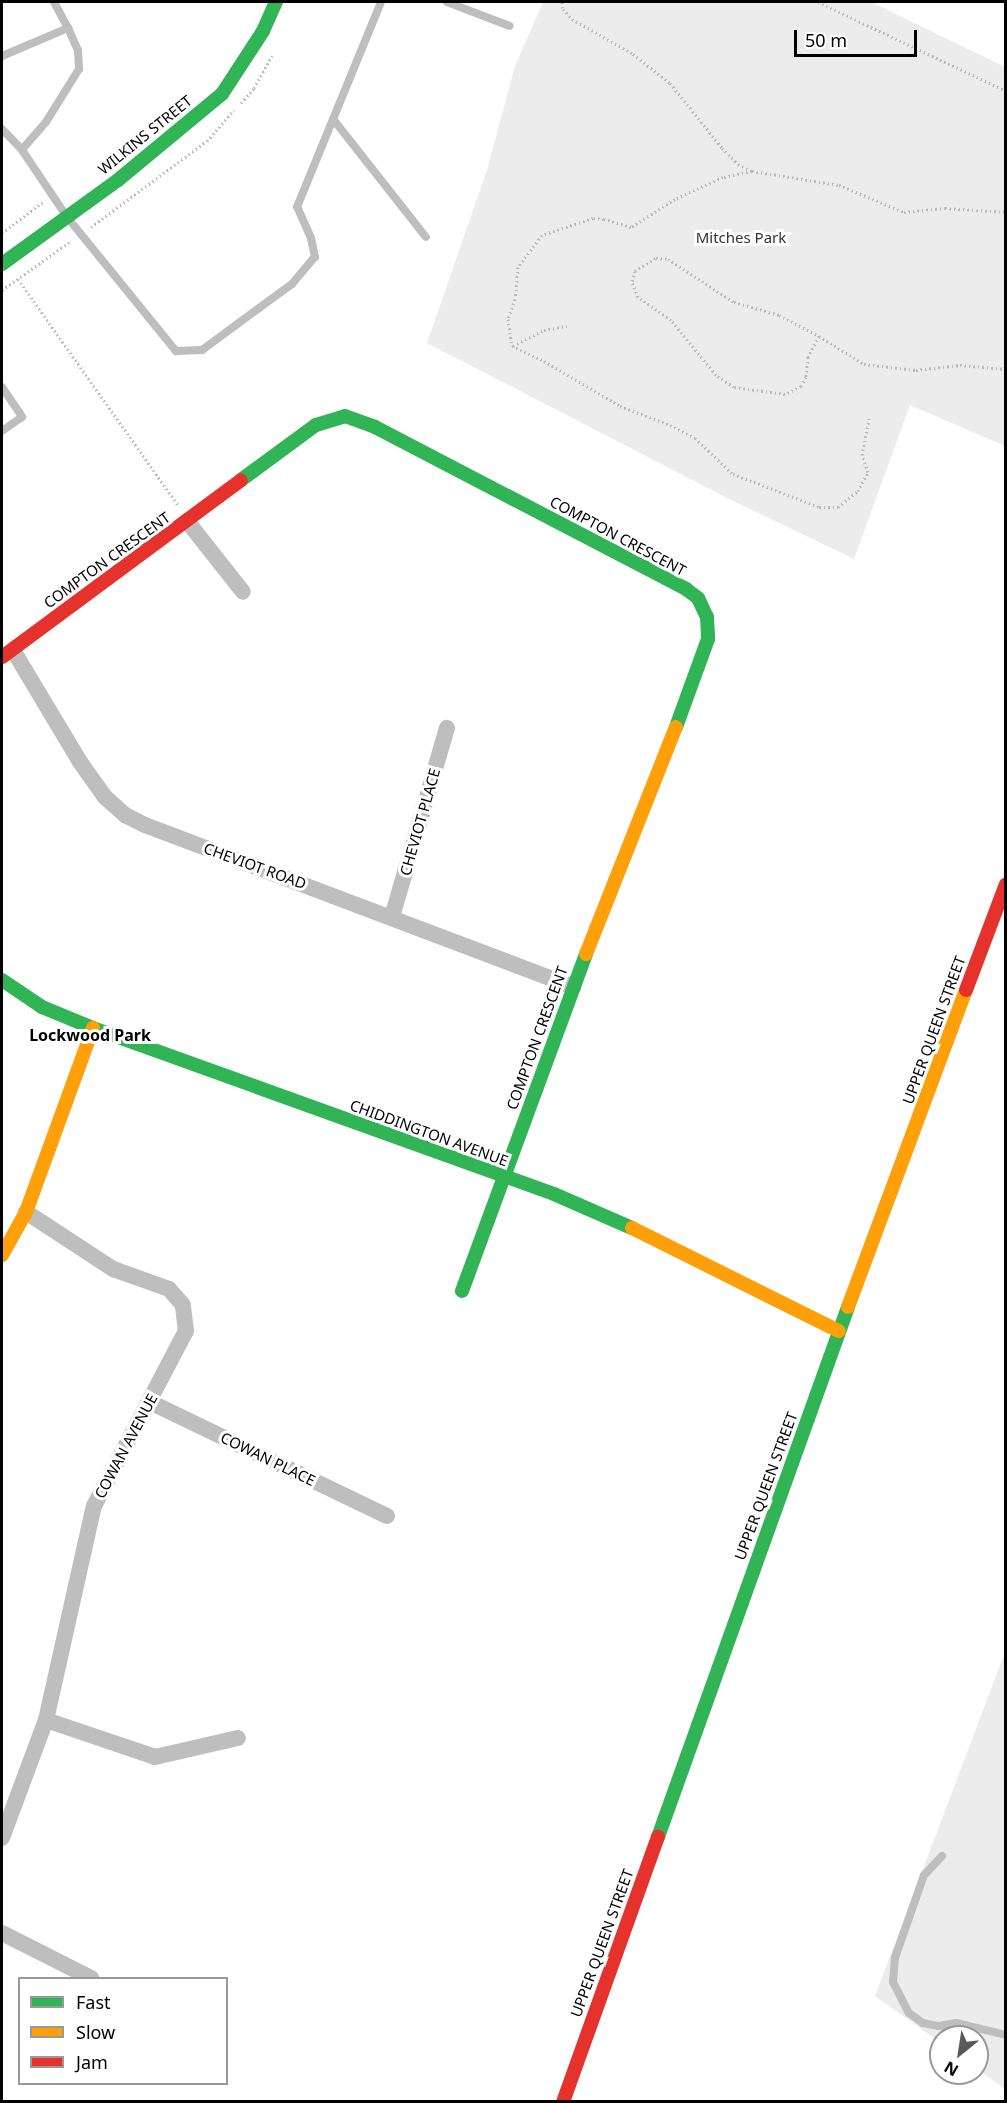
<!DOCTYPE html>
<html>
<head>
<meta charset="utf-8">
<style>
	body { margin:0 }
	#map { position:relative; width:1007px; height:2103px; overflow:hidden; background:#fff; font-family:"Noto Sans",sans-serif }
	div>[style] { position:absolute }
	.green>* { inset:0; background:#ececec }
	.path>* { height:3px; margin-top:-1.5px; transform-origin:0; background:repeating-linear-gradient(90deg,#b9b9b9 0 1.5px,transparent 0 4.5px) }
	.lane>* { height:8px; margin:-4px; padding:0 4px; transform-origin:4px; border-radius:4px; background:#bebebe }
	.street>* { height:16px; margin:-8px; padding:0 8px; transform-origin:8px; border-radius:8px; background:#bebebe }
	.fast>* { height:14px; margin:-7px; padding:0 7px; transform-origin:7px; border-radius:7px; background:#30b455 }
	.slow>* { height:14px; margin:-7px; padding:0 7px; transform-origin:7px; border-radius:7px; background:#ff9f0a }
	.jam>* { height:14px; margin:-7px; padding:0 7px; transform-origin:7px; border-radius:7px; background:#e5322d }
	span { translate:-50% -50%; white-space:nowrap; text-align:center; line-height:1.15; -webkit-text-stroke:6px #fff; paint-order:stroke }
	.street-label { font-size:15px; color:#000 }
	.park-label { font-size:15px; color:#333 }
	.neighbourhood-label { font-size:16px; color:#000; font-weight:700 }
	.frame { position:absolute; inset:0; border:3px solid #000; pointer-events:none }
	.legend { position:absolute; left:18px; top:1977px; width:210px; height:108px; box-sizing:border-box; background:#fff; border:2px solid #999; margin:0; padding:8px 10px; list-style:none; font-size:18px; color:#000 }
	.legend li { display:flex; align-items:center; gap:12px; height:30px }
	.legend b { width:30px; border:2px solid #999 }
	.north { position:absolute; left:929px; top:2025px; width:60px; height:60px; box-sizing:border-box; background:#fff; border:2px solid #999; border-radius:50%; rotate:210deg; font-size:16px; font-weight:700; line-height:24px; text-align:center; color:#000 }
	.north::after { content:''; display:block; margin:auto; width:21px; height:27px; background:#595959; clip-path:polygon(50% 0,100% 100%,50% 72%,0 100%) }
	.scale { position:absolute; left:794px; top:30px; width:123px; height:27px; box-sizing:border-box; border:3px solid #000; border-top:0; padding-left:8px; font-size:18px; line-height:21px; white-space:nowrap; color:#000; -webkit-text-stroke:4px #fff; paint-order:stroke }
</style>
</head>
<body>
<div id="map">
	<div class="green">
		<div style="clip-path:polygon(543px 2px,871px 2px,1005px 67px,1005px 446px,910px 405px,854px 559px,729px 499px,427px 343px,487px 170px,515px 66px)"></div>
		<div style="clip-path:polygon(1005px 1652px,1005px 2089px,977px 2069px,977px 2037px,941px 2037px,941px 2043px,875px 1996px)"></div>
	</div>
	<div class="path">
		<div style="left:562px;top:2px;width:7px;rotate:82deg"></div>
		<div style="left:563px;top:9px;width:13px;rotate:48deg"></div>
		<div style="left:572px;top:19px;width:70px;rotate:29.8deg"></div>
		<div style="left:633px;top:54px;width:47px;rotate:38.1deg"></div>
		<div style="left:670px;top:83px;width:83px;rotate:51.3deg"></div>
		<div style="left:722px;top:148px;width:23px;rotate:45deg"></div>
		<div style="left:738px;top:164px;width:16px;rotate:27deg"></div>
		<div style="left:752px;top:171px;width:88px;rotate:9.1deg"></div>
		<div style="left:839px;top:185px;width:70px;rotate:22.6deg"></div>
		<div style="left:904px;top:212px;width:41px;rotate:-5.6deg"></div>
		<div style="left:945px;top:208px;width:61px;rotate:3.8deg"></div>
		<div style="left:818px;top:2px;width:208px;rotate:25.3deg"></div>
		<div style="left:241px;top:103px;width:20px;rotate:-49deg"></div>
		<div style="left:254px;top:88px;width:37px;rotate:-61deg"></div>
		<div style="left:752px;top:171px;width:30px;rotate:168deg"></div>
		<div style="left:723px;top:177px;width:53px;rotate:155.4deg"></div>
		<div style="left:675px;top:199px;width:52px;rotate:147.5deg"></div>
		<div style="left:631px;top:227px;width:28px;rotate:-163deg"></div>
		<div style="left:604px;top:219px;width:11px;rotate:-175deg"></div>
		<div style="left:593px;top:218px;width:54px;rotate:161.6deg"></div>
		<div style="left:542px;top:235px;width:40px;rotate:127deg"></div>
		<div style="left:518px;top:267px;width:32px;rotate:95deg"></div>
		<div style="left:515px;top:299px;width:21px;rotate:109deg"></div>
		<div style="left:508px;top:319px;width:27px;rotate:82deg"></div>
		<div style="left:512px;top:346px;width:35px;rotate:25deg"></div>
		<div style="left:544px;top:361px;width:88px;rotate:30.6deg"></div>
		<div style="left:620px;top:406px;width:53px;rotate:20.8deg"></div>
		<div style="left:670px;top:425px;width:28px;rotate:27deg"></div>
		<div style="left:695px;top:438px;width:52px;rotate:43.5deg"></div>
		<div style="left:733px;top:474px;width:92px;rotate:21deg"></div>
		<div style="left:819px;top:507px;width:19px"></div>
		<div style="left:838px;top:507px;width:26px;rotate:-39deg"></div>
		<div style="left:858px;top:491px;width:21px;rotate:-62deg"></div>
		<div style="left:868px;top:472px;width:18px;rotate:-109deg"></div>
		<div style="left:862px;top:455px;width:38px;rotate:-79deg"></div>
		<div style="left:91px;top:227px;width:144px;rotate:-36.6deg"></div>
		<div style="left:207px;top:141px;width:41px;rotate:-48.9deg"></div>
		<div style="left:2px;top:233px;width:51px;rotate:-37.1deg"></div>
		<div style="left:18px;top:279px;width:277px;rotate:54.7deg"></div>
		<div style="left:2px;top:290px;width:85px;rotate:-35.4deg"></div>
		<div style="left:819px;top:336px;width:24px;rotate:118deg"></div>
		<div style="left:808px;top:357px;width:20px;rotate:96deg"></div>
		<div style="left:806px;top:377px;width:10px;rotate:119deg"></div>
		<div style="left:801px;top:386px;width:18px;rotate:153deg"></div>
		<div style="left:785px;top:394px;width:51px;rotate:-172.2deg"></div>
		<div style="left:734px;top:387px;width:22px;rotate:-146deg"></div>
		<div style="left:716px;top:375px;width:71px;rotate:-129.3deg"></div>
		<div style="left:671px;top:320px;width:40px;rotate:-145.1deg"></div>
		<div style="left:638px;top:297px;width:17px;rotate:-111deg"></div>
		<div style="left:632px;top:281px;width:10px;rotate:-73deg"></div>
		<div style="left:635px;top:271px;width:25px;rotate:-32deg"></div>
		<div style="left:656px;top:258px;width:12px;rotate:5deg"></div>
		<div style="left:668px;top:259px;width:79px;rotate:33.1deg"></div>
		<div style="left:734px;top:302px;width:47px;rotate:16.1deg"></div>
		<div style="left:779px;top:315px;width:45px;rotate:27.7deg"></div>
		<div style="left:819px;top:336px;width:53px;rotate:31.9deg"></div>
		<div style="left:864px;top:364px;width:52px;rotate:6.6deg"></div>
		<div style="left:916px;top:370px;width:44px;rotate:-6.5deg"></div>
		<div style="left:960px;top:365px;width:46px;rotate:5deg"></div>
		<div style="left:513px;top:346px;width:35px;rotate:-27deg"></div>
		<div style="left:544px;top:330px;width:23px;rotate:-10deg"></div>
	</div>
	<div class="lane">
		<div style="left:54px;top:2px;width:30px;rotate:62deg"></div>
		<div style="left:447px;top:2px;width:67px;rotate:20.9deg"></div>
		<div style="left:2px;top:56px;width:72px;rotate:-23deg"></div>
		<div style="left:68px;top:28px;width:24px;rotate:66deg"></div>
		<div style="left:78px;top:50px;width:19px;rotate:87deg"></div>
		<div style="left:79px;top:69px;width:62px;rotate:121.9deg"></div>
		<div style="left:46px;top:122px;width:37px;rotate:131deg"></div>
		<div style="left:333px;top:119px;width:150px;rotate:51.8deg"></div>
		<div style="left:2px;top:129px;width:29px;rotate:46deg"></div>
		<div style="left:22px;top:150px;width:81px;rotate:56.1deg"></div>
		<div style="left:67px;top:217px;width:173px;rotate:50.9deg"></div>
		<div style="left:176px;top:351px;width:26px;rotate:-2deg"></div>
		<div style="left:202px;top:350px;width:112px;rotate:-36.3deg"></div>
		<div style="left:292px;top:284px;width:35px;rotate:-50deg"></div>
		<div style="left:315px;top:257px;width:19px;rotate:-102deg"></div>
		<div style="left:311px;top:238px;width:34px;rotate:-114deg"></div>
		<div style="left:297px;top:207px;width:222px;rotate:-67.7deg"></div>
		<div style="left:2px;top:387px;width:36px;rotate:56deg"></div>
		<div style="left:22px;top:417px;width:24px;rotate:145deg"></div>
		<div style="left:942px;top:1856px;width:26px;rotate:133deg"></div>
		<div style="left:924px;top:1875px;width:88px;rotate:109.3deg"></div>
		<div style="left:895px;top:1958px;width:24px;rotate:95deg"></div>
		<div style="left:893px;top:1982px;width:35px;rotate:63deg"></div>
		<div style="left:909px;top:2013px;width:17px;rotate:36deg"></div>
		<div style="left:923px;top:2023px;width:16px;rotate:11deg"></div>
		<div style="left:939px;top:2026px;width:17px;rotate:-10deg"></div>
		<div style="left:956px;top:2023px;width:51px;rotate:13.5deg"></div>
	</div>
	<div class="street">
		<div style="left:187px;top:521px;width:90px;rotate:51.7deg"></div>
		<div style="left:13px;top:650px;width:131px;rotate:59.1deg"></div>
		<div style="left:80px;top:762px;width:43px;rotate:54.5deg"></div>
		<div style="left:105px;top:797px;width:27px;rotate:42deg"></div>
		<div style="left:125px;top:815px;width:22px;rotate:27deg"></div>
		<div style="left:145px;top:825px;width:458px;rotate:20.7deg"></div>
		<div style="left:392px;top:917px;width:197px;rotate:-73.8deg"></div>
		<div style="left:150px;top:1402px;width:263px;rotate:25.7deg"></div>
		<div style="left:46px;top:1720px;width:115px;rotate:18.7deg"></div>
		<div style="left:155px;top:1757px;width:85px;rotate:-12.9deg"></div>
		<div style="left:2px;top:1838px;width:126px;rotate:-69.6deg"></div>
		<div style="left:46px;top:1720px;width:219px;rotate:-77.4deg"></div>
		<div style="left:94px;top:1506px;width:198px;rotate:-62.3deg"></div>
		<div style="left:186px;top:1331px;width:26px;rotate:-97deg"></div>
		<div style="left:183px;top:1305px;width:21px;rotate:-131deg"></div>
		<div style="left:169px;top:1289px;width:59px;rotate:-160.3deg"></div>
		<div style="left:113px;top:1269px;width:104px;rotate:-146.8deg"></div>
		<div style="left:2px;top:1933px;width:100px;rotate:26.8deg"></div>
	</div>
	<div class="fast">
		<div style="left:2px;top:264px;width:143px;rotate:-35.9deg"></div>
		<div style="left:118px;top:180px;width:135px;rotate:-39.6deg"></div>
		<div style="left:222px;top:94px;width:75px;rotate:-56.9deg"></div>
		<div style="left:263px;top:31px;width:32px;rotate:-66deg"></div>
		<div style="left:241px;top:480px;width:93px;rotate:-36.3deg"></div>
		<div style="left:316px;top:425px;width:30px;rotate:-17deg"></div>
		<div style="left:345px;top:416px;width:32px;rotate:20deg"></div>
		<div style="left:375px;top:427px;width:351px;rotate:27.5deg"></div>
		<div style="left:686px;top:589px;width:15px;rotate:37deg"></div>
		<div style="left:698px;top:598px;width:21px;rotate:65deg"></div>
		<div style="left:707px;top:617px;width:22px;rotate:87deg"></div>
		<div style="left:708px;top:639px;width:94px;rotate:110deg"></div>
		<div style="left:2px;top:980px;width:48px;rotate:34deg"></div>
		<div style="left:42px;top:1007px;width:55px;rotate:22.4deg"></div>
		<div style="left:93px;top:1028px;width:490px;rotate:19.8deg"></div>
		<div style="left:554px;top:1194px;width:85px;rotate:23.6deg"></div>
		<div style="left:462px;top:1291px;width:359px;rotate:-69.8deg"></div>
		<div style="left:658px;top:1837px;width:563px;rotate:-70.28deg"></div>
	</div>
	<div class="slow">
		<div style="left:586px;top:954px;width:244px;rotate:-68.4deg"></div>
		<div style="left:632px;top:1228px;width:231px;rotate:26.5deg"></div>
		<div style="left:2px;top:1255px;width:49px;rotate:-60.8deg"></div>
		<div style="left:26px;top:1212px;width:196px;rotate:-70deg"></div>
		<div style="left:848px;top:1307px;width:338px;rotate:-69.6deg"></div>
	</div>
	<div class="jam">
		<div style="left:2px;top:657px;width:297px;rotate:-36.5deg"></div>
		<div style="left:966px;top:990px;width:113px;rotate:-69.3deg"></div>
		<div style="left:563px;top:2102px;width:282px;rotate:-70.3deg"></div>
	</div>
	<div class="street-label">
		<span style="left:145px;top:135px;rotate:-39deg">WILKINS STREET</span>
		<span style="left:618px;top:536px;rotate:28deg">COMPTON CRESCENT</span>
		<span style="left:107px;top:560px;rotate:-36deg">COMPTON CRESCENT</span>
		<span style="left:420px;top:822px;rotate:-74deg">CHEVIOT PLACE</span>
		<span style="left:255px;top:866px;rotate:20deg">CHEVIOT ROAD</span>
		<span style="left:934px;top:1030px;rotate:-70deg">UPPER QUEEN STREET</span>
		<span style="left:537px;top:1038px;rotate:-70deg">COMPTON CRESCENT</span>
		<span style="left:429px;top:1133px;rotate:20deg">CHIDDINGTON AVENUE</span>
		<span style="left:126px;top:1446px;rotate:-62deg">COWAN AVENUE</span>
		<span style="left:268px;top:1459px;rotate:26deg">COWAN PLACE</span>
		<span style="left:766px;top:1486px;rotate:-70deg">UPPER QUEEN STREET</span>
		<span style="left:602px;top:1943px;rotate:-70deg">UPPER QUEEN STREET</span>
	</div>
	<div class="park-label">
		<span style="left:741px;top:238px">Mitches Park</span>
	</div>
	<div class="neighbourhood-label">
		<span style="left:90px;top:1035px">Lockwood Park</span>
	</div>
	<div class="frame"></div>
	<ul class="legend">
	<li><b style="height:8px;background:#30b455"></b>Fast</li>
	<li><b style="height:8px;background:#ff9f0a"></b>Slow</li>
	<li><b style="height:8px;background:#e5322d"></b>Jam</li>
	</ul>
	<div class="north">N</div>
	<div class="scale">50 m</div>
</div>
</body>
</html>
